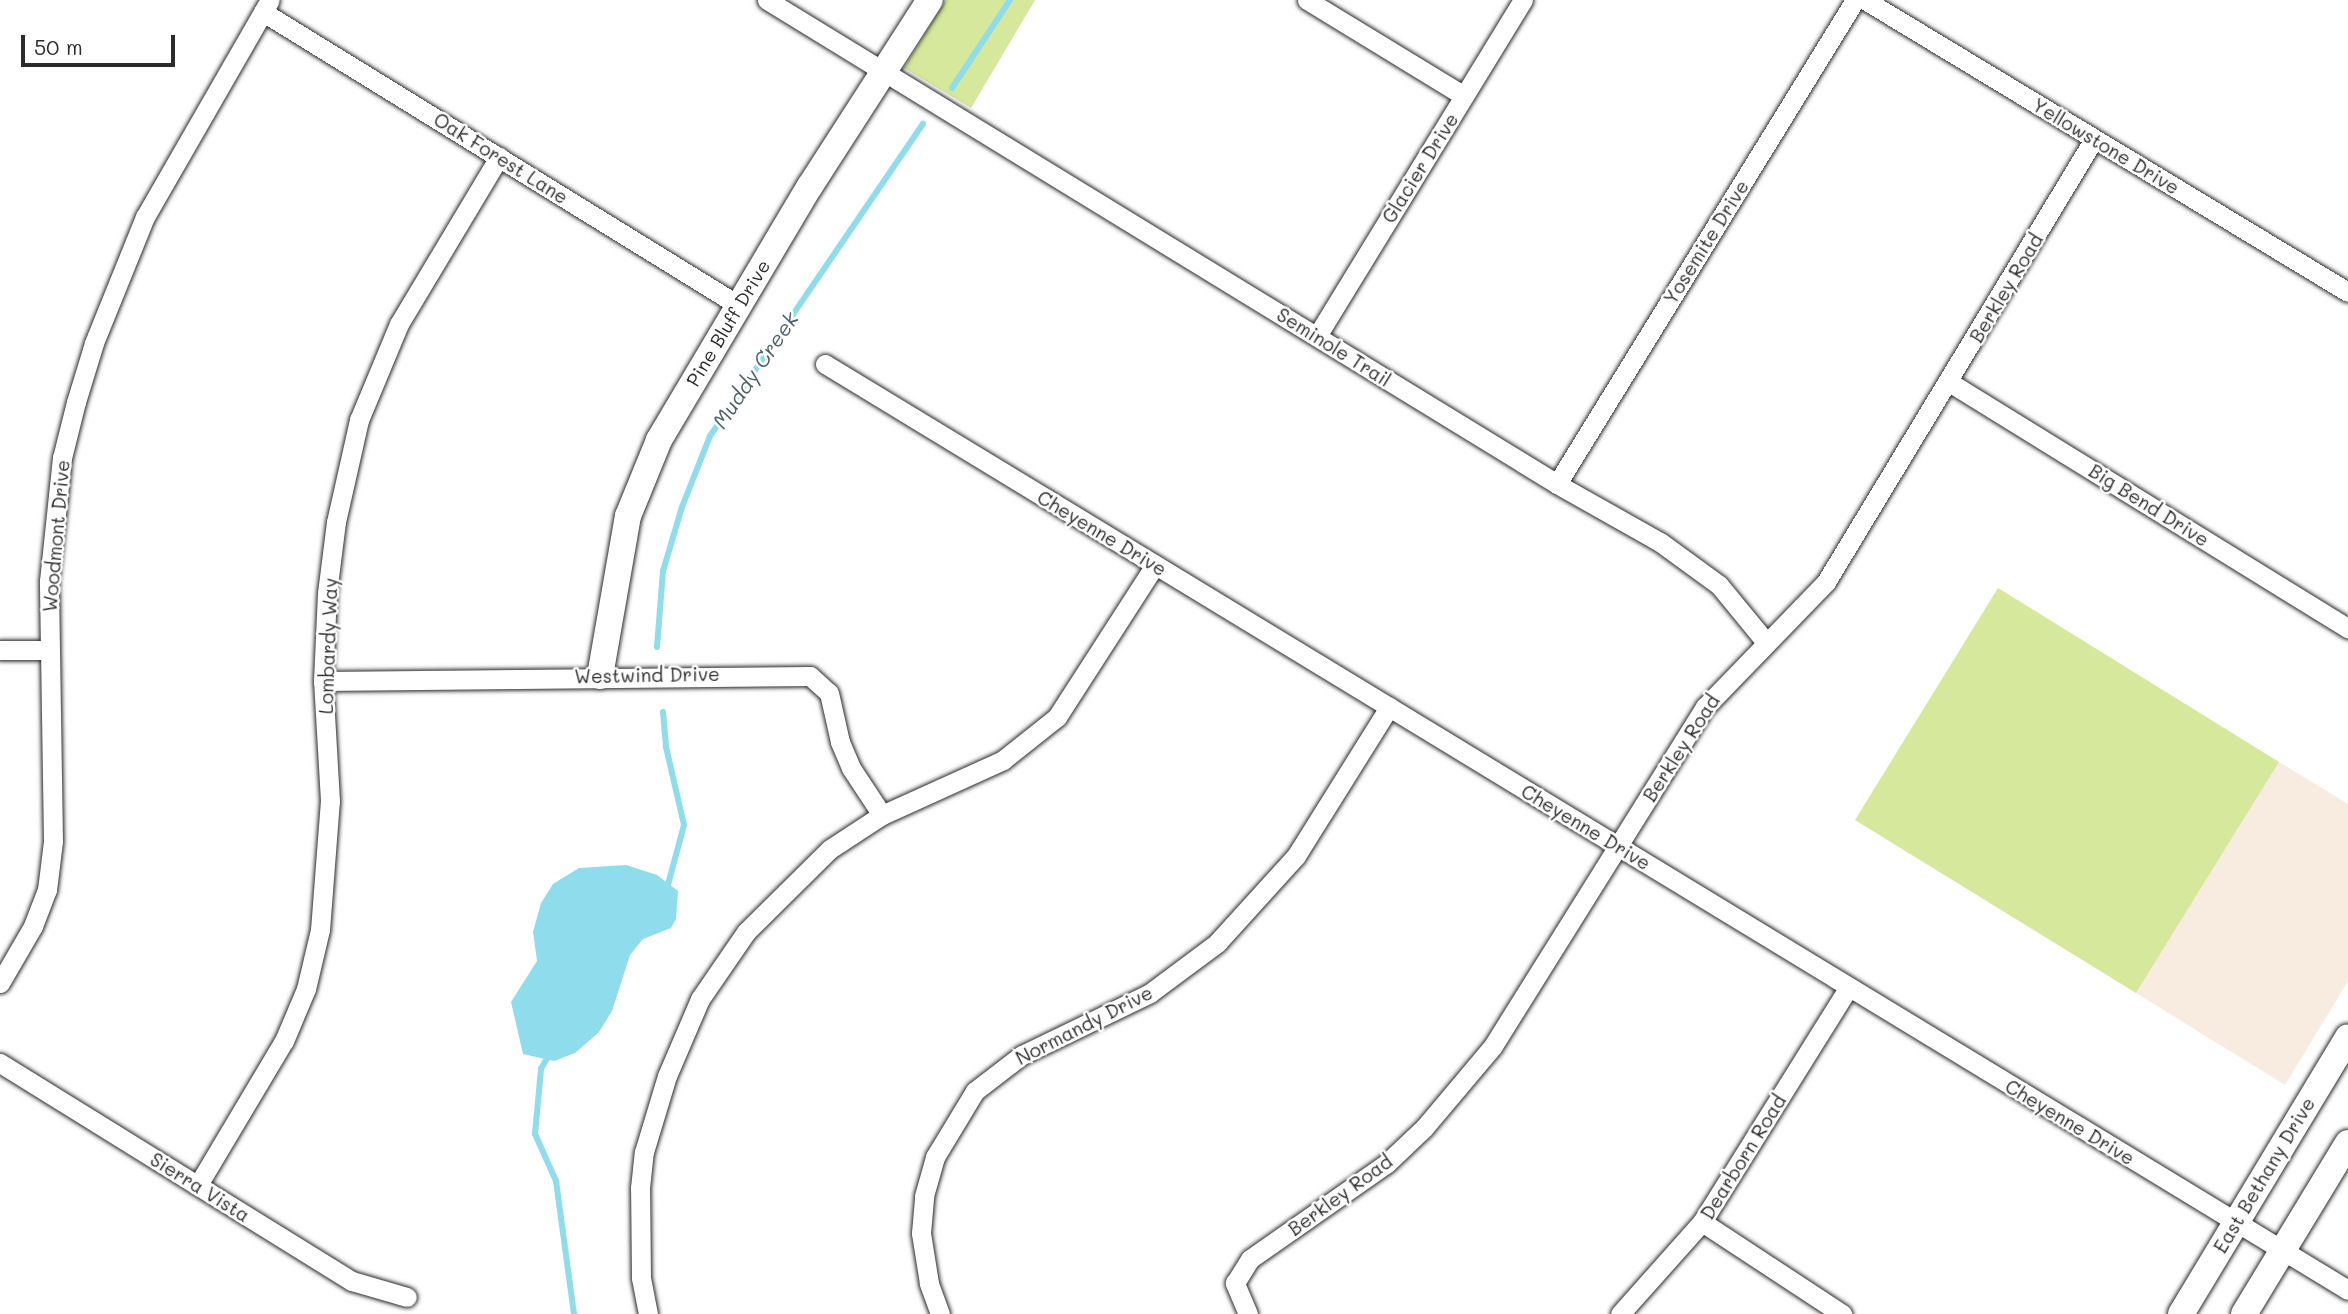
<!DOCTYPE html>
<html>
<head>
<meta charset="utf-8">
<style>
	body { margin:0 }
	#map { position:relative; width:2348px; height:1314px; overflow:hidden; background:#fff; font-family:Mali,sans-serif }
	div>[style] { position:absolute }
	.built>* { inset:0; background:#f8ebe0 }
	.green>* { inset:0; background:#d5e89c }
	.water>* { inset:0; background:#8edcec }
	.stream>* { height:6px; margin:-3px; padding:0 3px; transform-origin:3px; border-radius:3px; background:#8edcec }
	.roads { filter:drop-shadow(0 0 2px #2b2b2b) drop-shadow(0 0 2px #2b2b2b) }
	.street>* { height:19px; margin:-9.5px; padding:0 9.5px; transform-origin:9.5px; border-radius:9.5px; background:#fff }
	.secondary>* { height:26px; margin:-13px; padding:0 13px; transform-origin:13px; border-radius:13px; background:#fff }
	span { translate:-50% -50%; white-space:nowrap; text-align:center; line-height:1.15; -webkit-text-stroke:5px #fff; paint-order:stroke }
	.street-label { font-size:19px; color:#2b2b2b }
	.water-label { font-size:21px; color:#496065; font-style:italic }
	.scale { position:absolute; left:21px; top:35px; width:154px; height:32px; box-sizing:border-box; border:4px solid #2b2b2b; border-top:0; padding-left:9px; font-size:21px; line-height:24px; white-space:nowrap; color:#2b2b2b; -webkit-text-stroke:5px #fff; paint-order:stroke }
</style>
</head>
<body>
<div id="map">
	<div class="built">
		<div style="clip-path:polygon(2279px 762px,2348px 804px,2348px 981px,2285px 1085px,2136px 993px)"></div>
	</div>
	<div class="green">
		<div style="clip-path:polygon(946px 0,1035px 0,971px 108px,904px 68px)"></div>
		<div style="clip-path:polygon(1998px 588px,2279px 762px,2136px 993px,1855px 820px)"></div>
	</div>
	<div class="water">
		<div style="clip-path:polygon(626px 865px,657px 875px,678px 891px,676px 919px,671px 928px,643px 939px,630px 955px,612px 1011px,599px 1032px,575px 1053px,554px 1061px,523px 1054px,511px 1002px,537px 961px,533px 932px,541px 903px,553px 884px,579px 868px)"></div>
	</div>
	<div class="stream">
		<div style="left:952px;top:88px;width:105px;rotate:-56.6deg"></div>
		<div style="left:657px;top:647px;width:76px;rotate:-85.5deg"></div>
		<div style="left:663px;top:571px;width:67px;rotate:-73.5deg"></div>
		<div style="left:682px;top:507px;width:76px;rotate:-68.5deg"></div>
		<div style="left:710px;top:436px;width:378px;rotate:-55.7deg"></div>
		<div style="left:663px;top:712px;width:35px;rotate:85deg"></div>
		<div style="left:666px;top:747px;width:80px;rotate:77deg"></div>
		<div style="left:684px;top:825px;width:69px;rotate:105deg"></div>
		<div style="left:549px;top:1055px;width:16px;rotate:120deg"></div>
		<div style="left:541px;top:1069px;width:65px;rotate:95.3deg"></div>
		<div style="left:535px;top:1134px;width:51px;rotate:65.9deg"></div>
		<div style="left:556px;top:1181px;width:134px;rotate:82.3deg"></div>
	</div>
	<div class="roads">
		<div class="street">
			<div style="left:767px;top:0;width:926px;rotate:31.49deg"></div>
			<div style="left:1557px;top:484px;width:118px;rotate:29.4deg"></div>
			<div style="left:1660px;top:542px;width:73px;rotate:36.1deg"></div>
			<div style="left:1719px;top:585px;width:72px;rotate:50.6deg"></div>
			<div style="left:1307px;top:0;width:184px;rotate:31.4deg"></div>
			<div style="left:1865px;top:0;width:564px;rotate:31.16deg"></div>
			<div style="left:263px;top:12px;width:558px;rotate:31.67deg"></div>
			<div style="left:1317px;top:336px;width:394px;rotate:-58.5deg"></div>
			<div style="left:825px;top:364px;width:1782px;rotate:31.3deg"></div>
			<div style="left:1949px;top:382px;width:469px;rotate:31.7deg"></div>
			<div style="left:1557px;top:484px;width:568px;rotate:-58.38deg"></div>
			<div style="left:0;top:650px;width:47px"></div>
			<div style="left:323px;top:681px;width:487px;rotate:-0.6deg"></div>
			<div style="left:810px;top:676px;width:25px;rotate:42deg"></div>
			<div style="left:829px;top:693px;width:50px;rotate:77.3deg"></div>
			<div style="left:840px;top:742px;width:28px;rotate:67deg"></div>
			<div style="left:851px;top:768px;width:56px;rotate:56.6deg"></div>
			<div style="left:0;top:983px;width:66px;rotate:-59.9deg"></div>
			<div style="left:33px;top:926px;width:39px;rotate:-69deg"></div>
			<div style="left:47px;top:890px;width:49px;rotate:-83deg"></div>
			<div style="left:53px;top:841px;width:260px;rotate:-90.9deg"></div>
			<div style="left:49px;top:581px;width:124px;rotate:-84deg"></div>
			<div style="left:62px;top:458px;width:58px;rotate:-76deg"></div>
			<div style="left:76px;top:402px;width:62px;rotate:-73deg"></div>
			<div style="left:94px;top:343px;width:136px;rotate:-68deg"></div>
			<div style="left:145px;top:217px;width:250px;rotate:-60.1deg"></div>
			<div style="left:0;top:1063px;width:414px;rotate:31.8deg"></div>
			<div style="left:352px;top:1281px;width:57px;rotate:16.2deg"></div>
			<div style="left:198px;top:1185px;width:168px;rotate:-59.2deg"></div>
			<div style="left:284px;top:1041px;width:56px;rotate:-67.1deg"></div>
			<div style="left:306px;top:989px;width:61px;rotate:-76.7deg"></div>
			<div style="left:320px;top:930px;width:129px;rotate:-85.6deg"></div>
			<div style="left:330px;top:801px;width:120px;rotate:-93.3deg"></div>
			<div style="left:323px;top:681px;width:88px;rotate:-87.4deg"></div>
			<div style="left:327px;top:593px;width:72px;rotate:-82.8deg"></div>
			<div style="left:336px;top:522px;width:105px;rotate:-77.3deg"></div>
			<div style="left:359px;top:420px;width:104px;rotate:-67.4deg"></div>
			<div style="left:399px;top:324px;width:195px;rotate:-59.1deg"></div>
			<div style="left:1702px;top:1222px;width:168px;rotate:33.3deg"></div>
			<div style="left:648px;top:1314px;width:37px;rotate:-101deg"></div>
			<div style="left:641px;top:1278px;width:90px;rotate:-90.6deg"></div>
			<div style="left:640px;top:1188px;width:36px;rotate:-84deg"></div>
			<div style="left:644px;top:1152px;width:79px;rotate:-73.2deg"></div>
			<div style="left:667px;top:1076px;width:84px;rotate:-66.8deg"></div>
			<div style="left:700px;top:999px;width:81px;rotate:-55.5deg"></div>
			<div style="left:746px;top:932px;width:118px;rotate:-44.7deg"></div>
			<div style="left:830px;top:849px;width:62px;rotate:-33.2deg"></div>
			<div style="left:882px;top:815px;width:133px;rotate:-24.4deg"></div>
			<div style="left:1003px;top:760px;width:69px;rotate:-38.5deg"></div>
			<div style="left:1057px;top:717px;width:181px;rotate:-57.2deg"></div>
			<div style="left:940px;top:1314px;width:33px;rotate:-110deg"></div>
			<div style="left:929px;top:1283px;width:51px;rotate:-99.1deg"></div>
			<div style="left:921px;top:1233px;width:37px;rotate:-85deg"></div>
			<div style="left:924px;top:1196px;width:41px;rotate:-74.2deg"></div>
			<div style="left:935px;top:1157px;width:77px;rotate:-58.8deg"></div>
			<div style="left:975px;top:1091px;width:59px;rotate:-37.5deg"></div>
			<div style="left:1022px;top:1055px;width:142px;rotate:-25.8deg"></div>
			<div style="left:1150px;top:993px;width:84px;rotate:-36.7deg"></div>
			<div style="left:1217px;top:943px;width:118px;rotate:-47.8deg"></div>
			<div style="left:1296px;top:856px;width:176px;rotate:-58deg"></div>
			<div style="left:1248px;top:1314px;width:34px;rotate:-113deg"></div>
			<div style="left:1235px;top:1283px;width:28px;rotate:-58deg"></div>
			<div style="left:1250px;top:1259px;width:167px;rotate:-35deg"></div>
			<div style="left:1387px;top:1163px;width:51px;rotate:-43.4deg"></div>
			<div style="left:1424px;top:1128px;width:107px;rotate:-49.9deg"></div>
			<div style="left:1493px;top:1046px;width:400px;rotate:-58deg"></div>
			<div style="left:1705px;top:707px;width:174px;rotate:-45.9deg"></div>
			<div style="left:1826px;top:582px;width:518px;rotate:-58.83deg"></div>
			<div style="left:1620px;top:1314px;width:123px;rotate:-48.3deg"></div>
			<div style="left:1702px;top:1222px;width:277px;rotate:-58deg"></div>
		</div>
		<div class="secondary">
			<div style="left:600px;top:676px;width:162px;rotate:-80.1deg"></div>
			<div style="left:628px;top:516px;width:82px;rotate:-67.8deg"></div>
			<div style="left:659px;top:440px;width:295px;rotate:-59.3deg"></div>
			<div style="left:810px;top:186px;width:221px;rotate:-57.2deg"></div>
			<div style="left:2181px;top:1314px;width:323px;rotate:-58.9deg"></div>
			<div style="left:2244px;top:1314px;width:200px;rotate:-58.7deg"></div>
		</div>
	</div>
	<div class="street-label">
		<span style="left:2106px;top:146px;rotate:31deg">Yellowstone Drive</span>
		<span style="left:501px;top:158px;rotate:32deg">Oak Forest Lane</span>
		<span style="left:1420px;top:168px;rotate:-58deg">Glacier Drive</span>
		<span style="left:1706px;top:242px;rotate:-58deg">Yosemite Drive</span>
		<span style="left:2006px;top:288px;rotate:-59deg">Berkley Road</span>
		<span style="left:728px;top:323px;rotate:-59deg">Pine Bluff Drive</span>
		<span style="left:1334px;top:347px;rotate:32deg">Seminole Trail</span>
		<span style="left:2149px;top:505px;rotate:32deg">Big Bend Drive</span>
		<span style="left:1102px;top:533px;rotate:31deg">Cheyenne Drive</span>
		<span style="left:56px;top:536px;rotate:-85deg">Woodmont Drive</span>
		<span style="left:328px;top:646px;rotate:-88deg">Lombardy Way</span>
		<span style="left:647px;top:675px;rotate:-1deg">Westwind Drive</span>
		<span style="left:1681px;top:748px;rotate:-57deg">Berkley Road</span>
		<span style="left:1586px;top:827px;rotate:31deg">Cheyenne Drive</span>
		<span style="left:1084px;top:1025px;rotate:-27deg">Normandy Drive</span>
		<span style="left:2070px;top:1122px;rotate:31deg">Cheyenne Drive</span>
		<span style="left:1743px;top:1157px;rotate:-58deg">Dearborn Road</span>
		<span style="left:2264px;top:1175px;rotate:-59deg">East Bethany Drive</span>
		<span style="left:200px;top:1187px;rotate:32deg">Sierra Vista</span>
		<span style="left:1340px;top:1195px;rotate:-36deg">Berkley Road</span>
	</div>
	<div class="water-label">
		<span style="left:755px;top:370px;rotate:-56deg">Muddy Creek</span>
	</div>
	<div class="scale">50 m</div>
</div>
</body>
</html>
